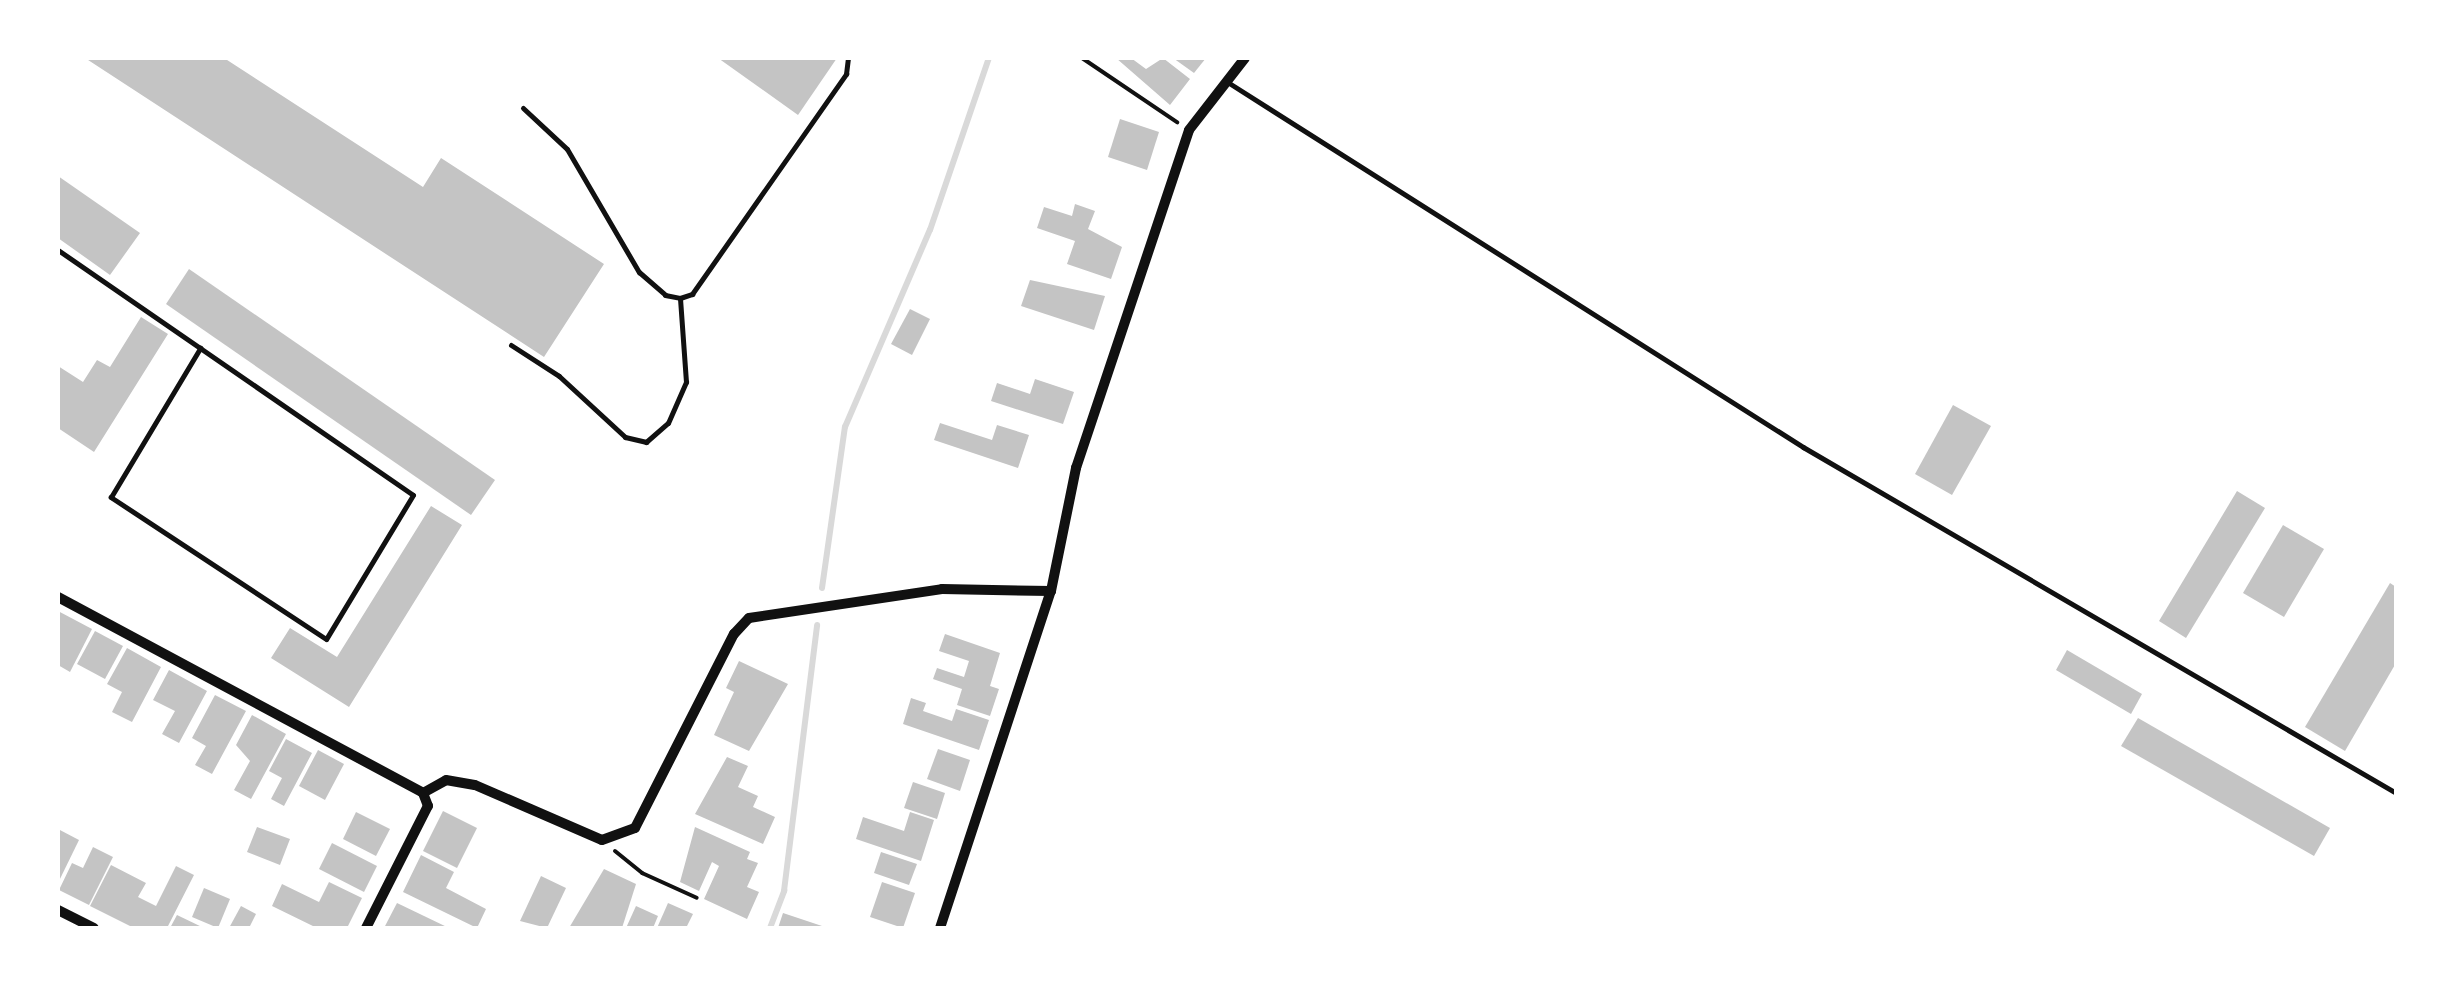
<!DOCTYPE html>
<html>
<head>
<meta charset="utf-8">
<style>
	body { margin:0 }
	#map { position:relative; width:2454px; height:986px; overflow:hidden; background:#fff; font-family:Arial,sans-serif }
	div>[style] { position:absolute }
	.stream>* { height:6px; margin:-3px; padding:0 3px; transform-origin:3px; border-radius:3px; background:#d9d9d9 }
	.building>* { inset:0; background:#c4c4c4 }
	.path>* { height:4px; margin:-2px; padding:0 2px; transform-origin:2px; border-radius:2px; background:#111 }
	.service>* { height:5px; margin:-2.5px; padding:0 2.5px; transform-origin:2.5px; border-radius:2.5px; background:#111 }
	.minor>* { height:10px; margin:-5px; padding:0 5px; transform-origin:5px; border-radius:5px; background:#111 }
	span { translate:-50% -50%; white-space:nowrap; text-align:center; line-height:1.15; -webkit-text-stroke:9px #fff; paint-order:stroke }
	.frame { position:absolute; inset:0; border:60px solid #fff; pointer-events:none }
</style>
</head>
<body>
<div id="map">
	<div class="stream">
		<div style="left:822px;top:588px;width:163px;rotate:-81.9deg"></div>
		<div style="left:845px;top:427px;width:215px;rotate:-66.7deg"></div>
		<div style="left:930px;top:230px;width:182px;rotate:-71.1deg"></div>
		<div style="left:770px;top:928px;width:40px;rotate:-69deg"></div>
		<div style="left:784px;top:891px;width:268px;rotate:-82.9deg"></div>
	</div>
	<div class="building">
		<div style="clip-path:polygon(85px 58px,224px 58px,423px 187px,441px 158px,604px 264px,544px 357px)"></div>
		<div style="clip-path:polygon(718px 58px,837px 58px,798px 115px)"></div>
		<div style="clip-path:polygon(1116px 58px,1131px 58px,1146px 69px,1163px 58px,1190px 79px,1170px 105px)"></div>
		<div style="clip-path:polygon(1173px 58px,1206px 58px,1194px 73px)"></div>
		<div style="clip-path:polygon(1120px 119px,1159px 132px,1147px 170px,1108px 157px)"></div>
		<div style="clip-path:polygon(58px 176px,140px 233px,110px 275px,58px 238px)"></div>
		<div style="clip-path:polygon(1075px 204px,1095px 211px,1088px 229px,1122px 247px,1111px 279px,1067px 264px,1075px 241px,1037px 228px,1044px 207px,1072px 216px)"></div>
		<div style="clip-path:polygon(189px 269px,495px 480px,471px 515px,166px 304px)"></div>
		<div style="clip-path:polygon(1030px 280px,1105px 296px,1094px 330px,1021px 306px)"></div>
		<div style="clip-path:polygon(910px 309px,930px 319px,912px 355px,891px 344px)"></div>
		<div style="clip-path:polygon(141px 317px,168px 334px,94px 452px,58px 428px,58px 366px,83px 382px,97px 360px,110px 367px)"></div>
		<div style="clip-path:polygon(1035px 379px,1074px 392px,1063px 424px,991px 401px,997px 383px,1030px 394px)"></div>
		<div style="clip-path:polygon(1953px 405px,1991px 426px,1952px 495px,1915px 474px)"></div>
		<div style="clip-path:polygon(940px 423px,992px 440px,997px 425px,1029px 435px,1018px 468px,934px 440px)"></div>
		<div style="clip-path:polygon(2237px 491px,2265px 508px,2186px 638px,2159px 621px)"></div>
		<div style="clip-path:polygon(431px 506px,462px 525px,349px 707px,271px 658px,290px 628px,337px 657px)"></div>
		<div style="clip-path:polygon(2283px 525px,2324px 549px,2284px 617px,2243px 593px)"></div>
		<div style="clip-path:polygon(2390px 583px,2396px 587px,2396px 663px,2345px 751px,2305px 727px)"></div>
		<div style="clip-path:polygon(58px 611px,92px 629px,70px 672px,58px 665px)"></div>
		<div style="clip-path:polygon(95px 631px,123px 646px,105px 679px,77px 664px)"></div>
		<div style="clip-path:polygon(945px 634px,1000px 653px,990px 686px,999px 689px,990px 716px,957px 705px,962px 689px,933px 679px,937px 668px,964px 677px,969px 661px,939px 651px)"></div>
		<div style="clip-path:polygon(127px 648px,161px 667px,132px 722px,112px 712px,122px 692px,107px 684px)"></div>
		<div style="clip-path:polygon(2067px 650px,2142px 694px,2131px 714px,2056px 670px)"></div>
		<div style="clip-path:polygon(739px 661px,788px 684px,749px 751px,714px 735px,734px 692px,726px 688px)"></div>
		<div style="clip-path:polygon(169px 670px,207px 691px,179px 743px,162px 734px,175px 711px,153px 700px)"></div>
		<div style="clip-path:polygon(215px 695px,246px 711px,212px 774px,195px 765px,206px 746px,192px 738px)"></div>
		<div style="clip-path:polygon(911px 698px,926px 703px,923px 711px,952px 721px,956px 709px,989px 720px,979px 750px,903px 724px)"></div>
		<div style="clip-path:polygon(252px 715px,286px 734px,251px 799px,234px 790px,250px 761px,236px 745px)"></div>
		<div style="clip-path:polygon(2138px 718px,2330px 828px,2314px 856px,2121px 746px)"></div>
		<div style="clip-path:polygon(286px 739px,312px 753px,284px 806px,271px 799px,282px 778px,269px 771px)"></div>
		<div style="clip-path:polygon(938px 749px,970px 760px,960px 791px,927px 779px)"></div>
		<div style="clip-path:polygon(318px 750px,344px 764px,325px 800px,299px 786px)"></div>
		<div style="clip-path:polygon(727px 757px,748px 766px,738px 787px,758px 796px,753px 807px,775px 817px,763px 844px,695px 814px)"></div>
		<div style="clip-path:polygon(913px 782px,945px 793px,937px 819px,904px 808px)"></div>
		<div style="clip-path:polygon(443px 811px,477px 828px,457px 868px,423px 851px)"></div>
		<div style="clip-path:polygon(356px 812px,390px 829px,376px 856px,343px 839px)"></div>
		<div style="clip-path:polygon(910px 812px,934px 820px,921px 861px,856px 839px,863px 817px,904px 831px)"></div>
		<div style="clip-path:polygon(257px 827px,290px 839px,280px 865px,247px 852px)"></div>
		<div style="clip-path:polygon(695px 827px,750px 852px,747px 859px,758px 863px,747px 887px,759px 892px,747px 919px,704px 899px,719px 866px,712px 862px,699px 891px,680px 882px)"></div>
		<div style="clip-path:polygon(58px 829px,79px 840px,58px 883px)"></div>
		<div style="clip-path:polygon(332px 843px,377px 866px,364px 892px,319px 869px)"></div>
		<div style="clip-path:polygon(93px 847px,113px 857px,89px 905px,59px 890px,72px 863px,83px 868px)"></div>
		<div style="clip-path:polygon(881px 852px,917px 864px,909px 885px,874px 873px)"></div>
		<div style="clip-path:polygon(421px 855px,454px 872px,446px 888px,486px 909px,477px 928px,403px 892px)"></div>
		<div style="clip-path:polygon(111px 865px,146px 883px,138px 897px,156px 906px,176px 866px,194px 875px,167px 928px,134px 928px,90px 906px)"></div>
		<div style="clip-path:polygon(604px 869px,636px 884px,622px 928px,569px 928px)"></div>
		<div style="clip-path:polygon(541px 876px,566px 888px,547px 928px,520px 921px)"></div>
		<div style="clip-path:polygon(329px 882px,362px 898px,347px 928px,317px 928px,272px 906px,282px 884px,319px 902px)"></div>
		<div style="clip-path:polygon(882px 882px,915px 893px,903px 928px,870px 917px)"></div>
		<div style="clip-path:polygon(204px 888px,230px 899px,218px 928px,192px 917px)"></div>
		<div style="clip-path:polygon(397px 903px,449px 928px,384px 928px)"></div>
		<div style="clip-path:polygon(668px 903px,693px 914px,686px 928px,657px 928px)"></div>
		<div style="clip-path:polygon(241px 906px,256px 914px,249px 928px,229px 928px)"></div>
		<div style="clip-path:polygon(636px 906px,658px 916px,653px 928px,626px 928px)"></div>
		<div style="clip-path:polygon(783px 913px,828px 928px,778px 928px)"></div>
		<div style="clip-path:polygon(177px 915px,204px 928px,170px 928px)"></div>
	</div>
	<div class="path">
		<div style="left:1082px;top:58px;width:115px;rotate:34deg"></div>
		<div style="left:615px;top:851px;width:35px;rotate:39deg"></div>
		<div style="left:642px;top:873px;width:60px;rotate:24.4deg"></div>
	</div>
	<div class="service">
		<div style="left:1229px;top:83px;width:680px;rotate:32.38deg"></div>
		<div style="left:1803px;top:447px;width:687px;rotate:30.26deg"></div>
		<div style="left:523px;top:108px;width:60px;rotate:43deg"></div>
		<div style="left:567px;top:149px;width:143px;rotate:59.7deg"></div>
		<div style="left:639px;top:272px;width:35px;rotate:41deg"></div>
		<div style="left:665px;top:295px;width:15px;rotate:11deg"></div>
		<div style="left:680px;top:298px;width:13px;rotate:-18deg"></div>
		<div style="left:692px;top:294px;width:269px;rotate:-55deg"></div>
		<div style="left:846px;top:74px;width:16px;rotate:-83deg"></div>
		<div style="left:58px;top:250px;width:431px;rotate:34.6deg"></div>
		<div style="left:413px;top:495px;width:168px;rotate:121.1deg"></div>
		<div style="left:326px;top:639px;width:258px;rotate:-146.6deg"></div>
		<div style="left:111px;top:497px;width:174px;rotate:-59.1deg"></div>
		<div style="left:511px;top:345px;width:57px;rotate:32.9deg"></div>
		<div style="left:559px;top:376px;width:90px;rotate:42.7deg"></div>
		<div style="left:625px;top:437px;width:22px;rotate:13deg"></div>
		<div style="left:646px;top:442px;width:29px;rotate:-41deg"></div>
		<div style="left:668px;top:423px;width:45px;rotate:-66.3deg"></div>
		<div style="left:686px;top:382px;width:84px;rotate:-94.1deg"></div>
	</div>
	<div class="minor">
		<div style="left:58px;top:597px;width:414px;rotate:28.2deg"></div>
		<div style="left:58px;top:910px;width:40px;rotate:26.6deg"></div>
		<div style="left:366px;top:928px;width:137px;rotate:-63.1deg"></div>
		<div style="left:428px;top:806px;width:14px;rotate:-111deg"></div>
		<div style="left:423px;top:793px;width:26px;rotate:-29deg"></div>
		<div style="left:446px;top:780px;width:29px;rotate:10deg"></div>
		<div style="left:475px;top:785px;width:138px;rotate:23.4deg"></div>
		<div style="left:602px;top:840px;width:35px;rotate:-20deg"></div>
		<div style="left:635px;top:828px;width:218px;rotate:-63deg"></div>
		<div style="left:734px;top:634px;width:22px;rotate:-47deg"></div>
		<div style="left:749px;top:618px;width:195px;rotate:-8.5deg"></div>
		<div style="left:942px;top:589px;width:109px;rotate:1.1deg"></div>
		<div style="left:940px;top:928px;width:355px;rotate:-71.8deg"></div>
		<div style="left:1051px;top:591px;width:126px;rotate:-78.5deg"></div>
		<div style="left:1076px;top:468px;width:356px;rotate:-71.5deg"></div>
		<div style="left:1189px;top:130px;width:91px;rotate:-52.1deg"></div>
	</div>
	<div class="frame"></div>
</div>
</body>
</html>
